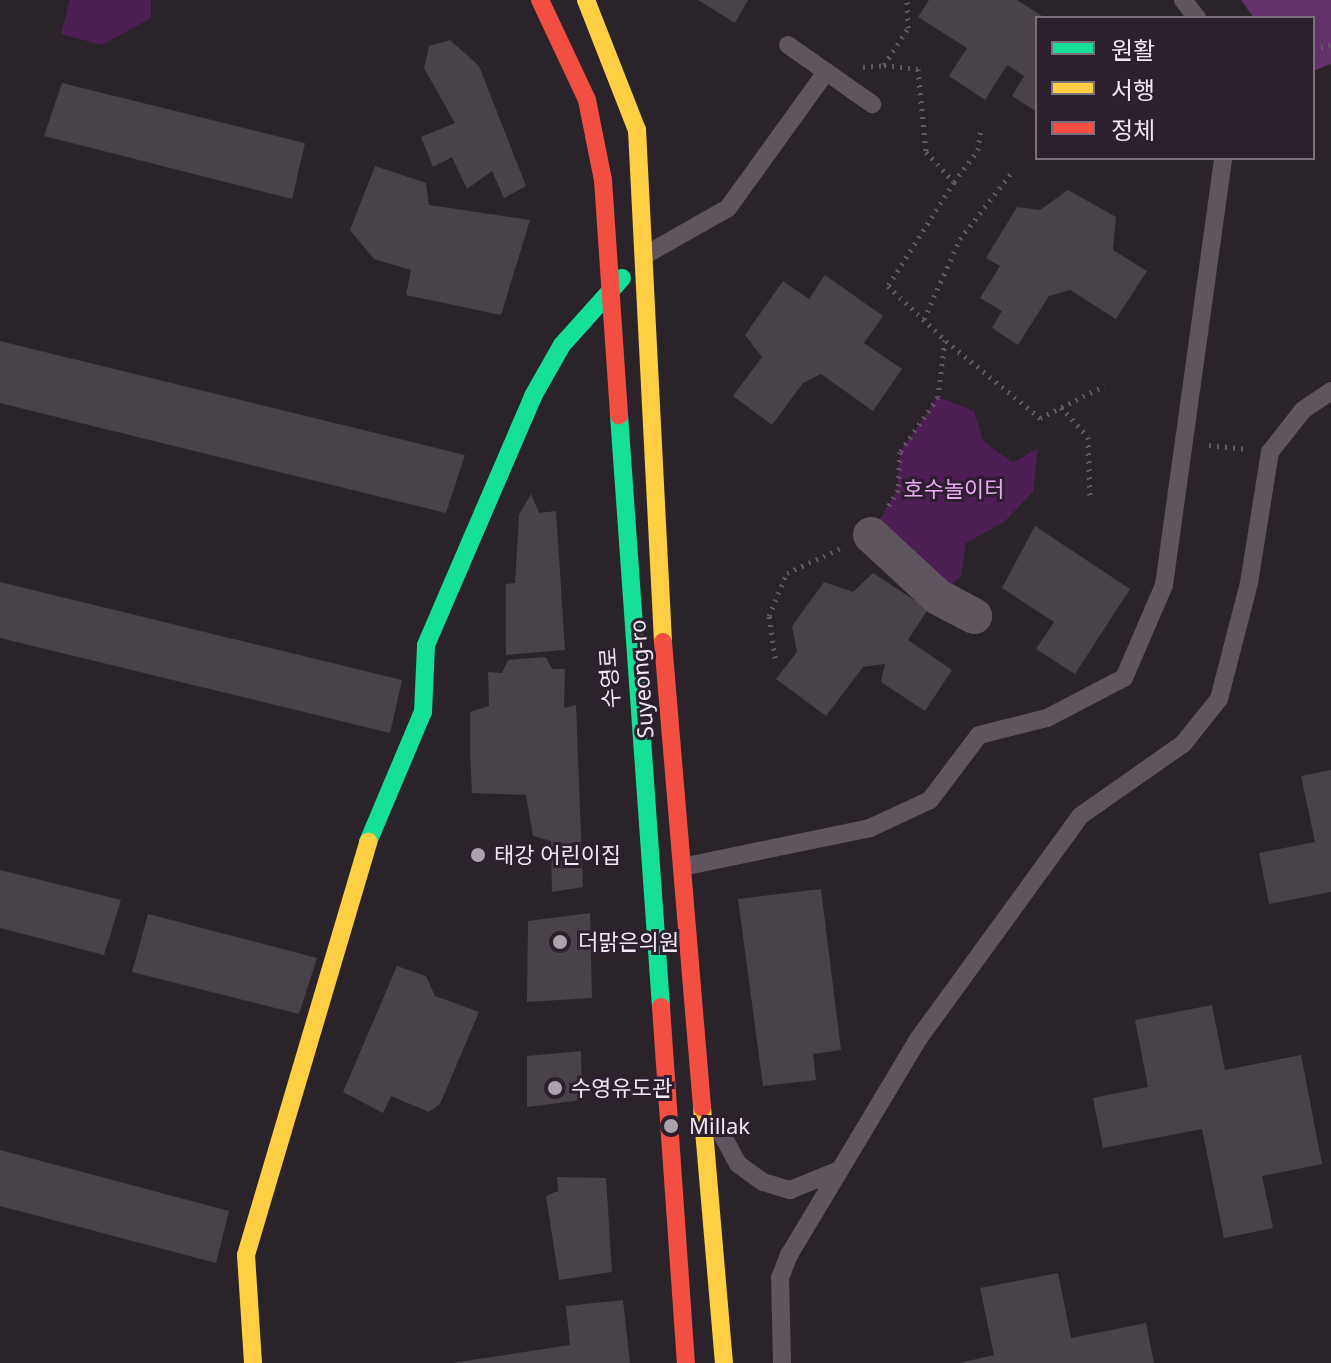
<!DOCTYPE html>
<html>
<head>
<meta charset="utf-8">
<style>
	body { margin:0 }
	#map { position:relative; width:1331px; height:1363px; overflow:hidden; background:#2a242a; font-family:"Noto Sans","Noto Sans KR",sans-serif }
	div>[style] { position:absolute }
	.green>* { inset:0; background:#4d1f54 }
	.forest>* { inset:0; background:#65306d }
	.building>* { inset:0; background:#494249 }
	.path>* { height:5px; margin-top:-2.5px; transform-origin:0; background:repeating-linear-gradient(90deg,#605961 0 2px,transparent 0 8px) }
	.lane>* { height:18px; margin:-9px; padding:0 9px; transform-origin:9px; border-radius:9px; background:#5e555f }
	.street>* { height:36px; margin:-18px; padding:0 18px; transform-origin:18px; border-radius:18px; background:#5e555f }
	.fast>* { height:18px; margin:-9px; padding:0 9px; transform-origin:9px; border-radius:9px; background:#16e098 }
	.slow>* { height:18px; margin:-9px; padding:0 9px; transform-origin:9px; border-radius:9px; background:#ffcf43 }
	.jam>* { height:18px; margin:-9px; padding:0 9px; transform-origin:9px; border-radius:9px; background:#f24e42 }
	.dots>* { width:22px; height:22px; translate:-50% -50%; box-sizing:border-box; border:4px solid #2c202e; border-radius:50% }
	span { translate:-50% -50%; white-space:nowrap; text-align:center; line-height:1.15; -webkit-text-stroke:6px #2c202e; paint-order:stroke }
	.park-label { font-size:22px; color:#ecaaf6 }
	.street-label { font-size:22px; color:#f0e7f1 }
	.poi-label { font-size:22px; color:#f0e7f1 }
	.left { translate:0 -50%; text-align:left }
	.legend { position:absolute; left:1035px; top:16px; width:280px; height:144px; box-sizing:border-box; background:#2c202e; border:2px solid #7a707c; margin:0; padding:10px 14px; list-style:none; font-size:24px; color:#f0e7f1 }
	.legend li { display:flex; align-items:center; gap:16px; height:40px }
	.legend b { width:40px; border:2px solid #7a707c }
</style>
</head>
<body>
<div id="map">
	<div class="green">
		<div style="clip-path:polygon(70px 0,151px 0,151px 18px,102px 45px,61px 34px)"></div>
		<div style="clip-path:polygon(938px 397px,974px 411px,983px 441px,1013px 463px,1038px 448px,1033px 492px,1004px 522px,966px 543px,961px 576px,938px 597px,871px 535px,897px 490px,900px 452px)"></div>
	</div>
	<div class="forest">
		<div style="clip-path:polygon(1241px 0,1331px 0,1331px 64px,1313px 71px,1313px 18px,1254px 18px)"></div>
	</div>
	<div class="building">
		<div style="clip-path:polygon(698px 0,748px 0,735px 23px)"></div>
		<div style="clip-path:polygon(929px 0,1017px 0,1045px 18px,1037px 18px,1037px 112px,1012px 96px,1024px 76px,1007px 65px,985px 100px,949px 76px,967px 48px,918px 17px)"></div>
		<div style="clip-path:polygon(450px 40px,479px 66px,526px 186px,504px 198px,492px 171px,467px 189px,452px 157px,433px 167px,421px 137px,455px 123px,424px 68px,429px 46px)"></div>
		<div style="clip-path:polygon(62px 83px,305px 143px,292px 199px,44px 136px)"></div>
		<div style="clip-path:polygon(375px 166px,426px 183px,429px 205px,530px 220px,501px 315px,406px 295px,411px 270px,374px 259px,350px 230px)"></div>
		<div style="clip-path:polygon(1068px 190px,1116px 217px,1113px 250px,1147px 271px,1116px 319px,1070px 290px,1049px 296px,1018px 345px,992px 328px,1002px 311px,980px 298px,1000px 266px,986px 258px,1017px 207px,1040px 210px)"></div>
		<div style="clip-path:polygon(825px 275px,883px 316px,864px 343px,902px 369px,873px 411px,821px 374px,803px 383px,772px 425px,733px 396px,762px 357px,745px 335px,783px 281px,809px 299px)"></div>
		<div style="clip-path:polygon(0 341px,465px 455px,446px 513px,0 403px)"></div>
		<div style="clip-path:polygon(531px 494px,539px 513px,556px 511px,565px 650px,506px 655px,506px 584px,515px 583px,519px 515px)"></div>
		<div style="clip-path:polygon(1035px 526px,1130px 589px,1075px 674px,1036px 649px,1054px 622px,1002px 588px)"></div>
		<div style="clip-path:polygon(873px 573px,928px 609px,908px 640px,952px 670px,925px 711px,881px 682px,885px 664px,863px 667px,826px 716px,776px 679px,797px 652px,792px 626px,824px 582px,853px 592px)"></div>
		<div style="clip-path:polygon(0 582px,402px 680px,390px 733px,0 638px)"></div>
		<div style="clip-path:polygon(546px 657px,552px 669px,565px 669px,564px 708px,576px 705px,583px 887px,552px 892px,551px 841px,533px 836px,526px 795px,472px 793px,470px 753px,470px 712px,489px 706px,488px 672px,502px 673px,508px 660px)"></div>
		<div style="clip-path:polygon(1331px 770px,1331px 892px,1269px 904px,1259px 853px,1315px 842px,1301px 776px)"></div>
		<div style="clip-path:polygon(0 870px,121px 900px,104px 955px,0 928px)"></div>
		<div style="clip-path:polygon(821px 889px,841px 1050px,813px 1054px,816px 1080px,763px 1086px,738px 899px)"></div>
		<div style="clip-path:polygon(590px 913px,592px 998px,527px 1002px,528px 921px)"></div>
		<div style="clip-path:polygon(148px 914px,317px 958px,299px 1014px,132px 972px)"></div>
		<div style="clip-path:polygon(397px 966px,426px 976px,435px 996px,479px 1012px,440px 1104px,429px 1112px,391px 1096px,383px 1113px,343px 1092px)"></div>
		<div style="clip-path:polygon(1212px 1005px,1225px 1070px,1301px 1055px,1322px 1164px,1262px 1176px,1273px 1228px,1224px 1238px,1202px 1129px,1103px 1148px,1093px 1098px,1148px 1087px,1135px 1020px)"></div>
		<div style="clip-path:polygon(581px 1051px,582px 1100px,527px 1107px,527px 1056px)"></div>
		<div style="clip-path:polygon(0 1150px,229px 1211px,216px 1263px,0 1206px)"></div>
		<div style="clip-path:polygon(557px 1177px,606px 1178px,612px 1272px,559px 1280px,546px 1196px,558px 1191px)"></div>
		<div style="clip-path:polygon(1058px 1273px,1071px 1338px,1146px 1323px,1154px 1363px,960px 1363px,994px 1355px,980px 1288px)"></div>
		<div style="clip-path:polygon(623px 1300px,630px 1363px,452px 1363px,570px 1345px,566px 1306px)"></div>
	</div>
	<div class="path">
		<div style="left:1313px;top:49px;width:18px;rotate:-13deg"></div>
		<div style="left:884px;top:65px;width:34px;rotate:7deg"></div>
		<div style="left:918px;top:69px;width:83px;rotate:84.5deg"></div>
		<div style="left:926px;top:152px;width:41px;rotate:47deg"></div>
		<div style="left:954px;top:182px;width:123px;rotate:122.4deg"></div>
		<div style="left:888px;top:286px;width:79px;rotate:43.5deg"></div>
		<div style="left:945px;top:340px;width:57px;rotate:97deg"></div>
		<div style="left:938px;top:397px;width:67px;rotate:124.6deg"></div>
		<div style="left:900px;top:452px;width:38px;rotate:93deg"></div>
		<div style="left:898px;top:490px;width:21px;rotate:121deg"></div>
		<div style="left:863px;top:67px;width:21px;rotate:-5deg"></div>
		<div style="left:884px;top:65px;width:44px;rotate:-57deg"></div>
		<div style="left:908px;top:28px;width:28px;rotate:-92deg"></div>
		<div style="left:954px;top:182px;width:40px;rotate:-53deg"></div>
		<div style="left:978px;top:150px;width:22px;rotate:-82deg"></div>
		<div style="left:924px;top:319px;width:88px;rotate:-65.8deg"></div>
		<div style="left:960px;top:239px;width:85px;rotate:-52.2deg"></div>
		<div style="left:946px;top:341px;width:122px;rotate:39.3deg"></div>
		<div style="left:1040px;top:418px;width:72px;rotate:-26.6deg"></div>
		<div style="left:1061px;top:407px;width:40px;rotate:48deg"></div>
		<div style="left:1088px;top:437px;width:60px;rotate:88.1deg"></div>
		<div style="left:1209px;top:445px;width:38px;rotate:6deg"></div>
		<div style="left:775px;top:658px;width:42px;rotate:-98.1deg"></div>
		<div style="left:769px;top:616px;width:47px;rotate:-67.3deg"></div>
		<div style="left:787px;top:573px;width:62px;rotate:-24.9deg"></div>
	</div>
	<div class="lane">
		<div style="left:1183px;top:0;width:23px;rotate:52deg"></div>
		<div style="left:788px;top:45px;width:103px;rotate:35.1deg"></div>
		<div style="left:647px;top:254px;width:93px;rotate:-29.6deg"></div>
		<div style="left:728px;top:208px;width:168px;rotate:-54.2deg"></div>
		<div style="left:682px;top:867px;width:192px;rotate:-11.7deg"></div>
		<div style="left:870px;top:828px;width:66px;rotate:-25deg"></div>
		<div style="left:930px;top:800px;width:81px;rotate:-53deg"></div>
		<div style="left:979px;top:735px;width:70px;rotate:-14deg"></div>
		<div style="left:1047px;top:718px;width:87px;rotate:-27.5deg"></div>
		<div style="left:1124px;top:678px;width:101px;rotate:-66.7deg"></div>
		<div style="left:1164px;top:585px;width:431px;rotate:-82.1deg"></div>
		<div style="left:717px;top:1125px;width:44px;rotate:61.7deg"></div>
		<div style="left:738px;top:1164px;width:31px;rotate:36deg"></div>
		<div style="left:763px;top:1182px;width:28px;rotate:17deg"></div>
		<div style="left:790px;top:1190px;width:51px;rotate:-22deg"></div>
		<div style="left:782px;top:1363px;width:85px;rotate:-91.3deg"></div>
		<div style="left:780px;top:1278px;width:25px;rotate:-69deg"></div>
		<div style="left:789px;top:1255px;width:253px;rotate:-59.1deg"></div>
		<div style="left:919px;top:1038px;width:274px;rotate:-54deg"></div>
		<div style="left:1080px;top:816px;width:126px;rotate:-35deg"></div>
		<div style="left:1183px;top:744px;width:58px;rotate:-51.3deg"></div>
		<div style="left:1219px;top:699px;width:120px;rotate:-75.5deg"></div>
		<div style="left:1249px;top:583px;width:133px;rotate:-80.9deg"></div>
		<div style="left:1270px;top:452px;width:53px;rotate:-51.8deg"></div>
		<div style="left:1303px;top:410px;width:34px;rotate:-34deg"></div>
	</div>
	<div class="street">
		<div style="left:871px;top:535px;width:91px;rotate:42.8deg"></div>
		<div style="left:938px;top:597px;width:41px;rotate:27.8deg"></div>
	</div>
	<div class="fast">
		<div style="left:619px;top:415px;width:593px;rotate:85.94deg"></div>
		<div style="left:368px;top:842px;width:141px;rotate:-67.1deg"></div>
		<div style="left:423px;top:712px;width:67px;rotate:-87.4deg"></div>
		<div style="left:426px;top:645px;width:271px;rotate:-66.7deg"></div>
		<div style="left:533px;top:396px;width:59px;rotate:-60.4deg"></div>
		<div style="left:562px;top:345px;width:90px;rotate:-48.2deg"></div>
	</div>
	<div class="slow">
		<div style="left:586px;top:0;width:140px;rotate:68.6deg"></div>
		<div style="left:637px;top:130px;width:513px;rotate:87.09deg"></div>
		<div style="left:702px;top:1107px;width:257px;rotate:85.1deg"></div>
		<div style="left:253px;top:1363px;width:108px;rotate:-93.7deg"></div>
		<div style="left:246px;top:1255px;width:431px;rotate:-73.5deg"></div>
	</div>
	<div class="jam">
		<div style="left:540px;top:0;width:110px;rotate:64.8deg"></div>
		<div style="left:587px;top:100px;width:82px;rotate:78.7deg"></div>
		<div style="left:603px;top:180px;width:236px;rotate:86.1deg"></div>
		<div style="left:663px;top:642px;width:467px;rotate:85.2deg"></div>
		<div style="left:661px;top:1007px;width:357px;rotate:86deg"></div>
	</div>
	<div class="dots">
		<div style="left:478px;top:855px;background:#aba3ab"></div>
		<div style="left:560px;top:942px;background:#aba3ab"></div>
		<div style="left:555px;top:1088px;background:#aba3ab"></div>
		<div style="left:671px;top:1126px;background:#aba3ab"></div>
	</div>
	<div class="park-label">
		<span style="left:954px;top:489px">호수놀이터</span>
	</div>
	<div class="street-label">
		<span style="left:609px;top:678px;rotate:-94deg">수영로</span>
		<span style="left:641px;top:679px;rotate:-94deg">Suyeong-ro</span>
	</div>
	<div class="poi-label">
		<span class="left" style="left:494px;top:855px">태강 어린이집</span>
		<span class="left" style="left:578px;top:942px">더맑은의원</span>
		<span class="left" style="left:571px;top:1088px">수영유도관</span>
		<span class="left" style="left:689px;top:1126px">Millak</span>
	</div>
	<ul class="legend">
	<li><b style="height:10px;background:#16e098"></b>원활</li>
	<li><b style="height:10px;background:#ffcf43"></b>서행</li>
	<li><b style="height:10px;background:#f24e42"></b>정체</li>
	</ul>
</div>
</body>
</html>
